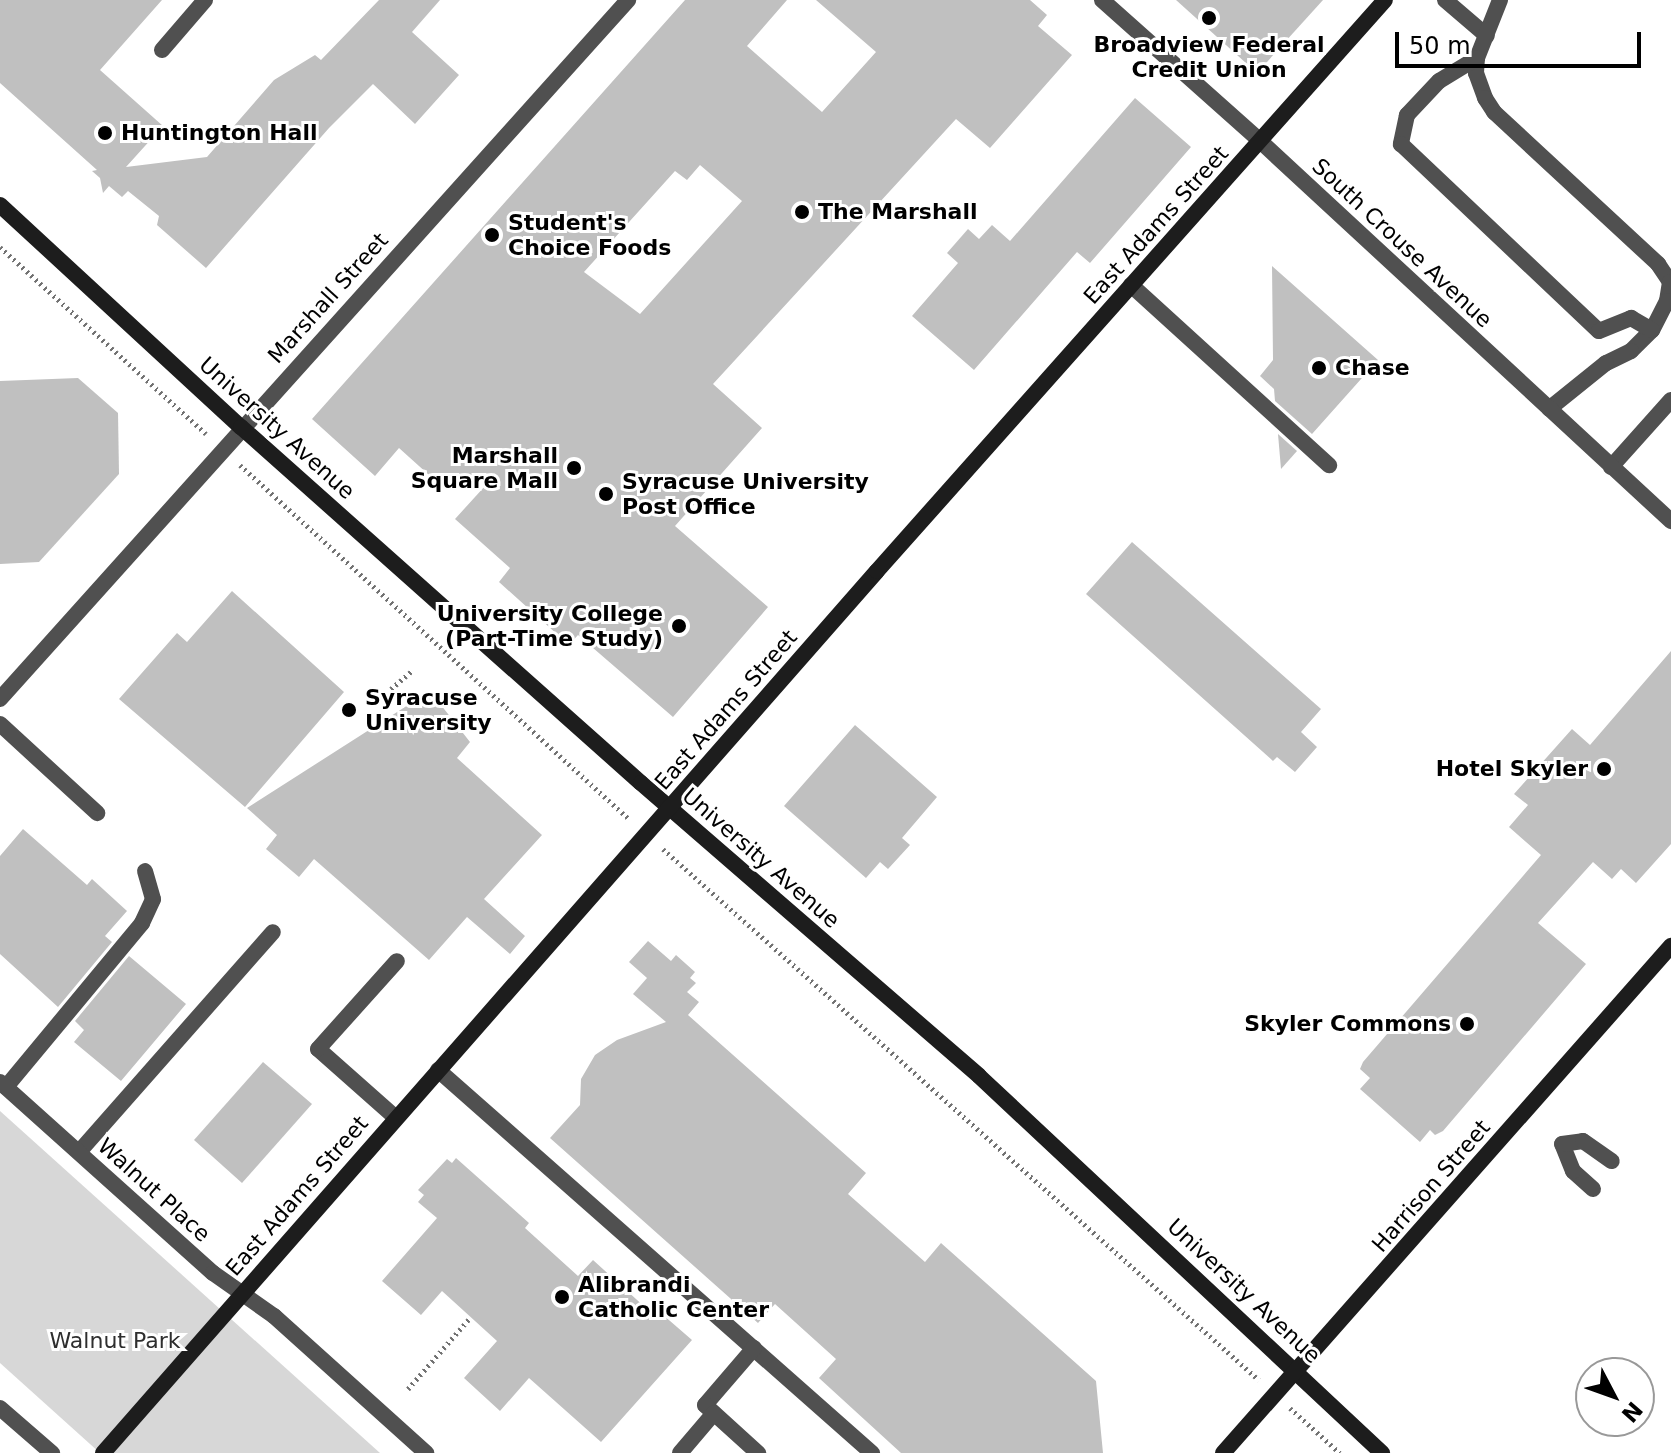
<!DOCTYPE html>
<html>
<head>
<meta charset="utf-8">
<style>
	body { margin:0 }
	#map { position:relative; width:1671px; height:1453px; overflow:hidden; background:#fff; font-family:"DejaVu Sans",sans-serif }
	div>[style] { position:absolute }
	.green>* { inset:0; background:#d7d7d7 }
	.building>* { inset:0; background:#c0c0c0 }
	.path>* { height:5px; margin-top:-2.5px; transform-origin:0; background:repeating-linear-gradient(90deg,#727272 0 2px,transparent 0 6px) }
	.lane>* { height:16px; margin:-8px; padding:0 8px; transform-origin:8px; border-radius:8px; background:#505050 }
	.street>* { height:16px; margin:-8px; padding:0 8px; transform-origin:8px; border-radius:8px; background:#505050 }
	.secondary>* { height:16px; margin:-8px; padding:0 8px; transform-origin:8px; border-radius:8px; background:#1d1d1d }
	.dots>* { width:22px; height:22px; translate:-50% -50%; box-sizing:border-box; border:4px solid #fff; border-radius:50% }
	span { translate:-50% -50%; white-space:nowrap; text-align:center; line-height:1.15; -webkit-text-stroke:6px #fff; paint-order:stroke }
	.poi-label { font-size:22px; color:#000; font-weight:700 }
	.left { translate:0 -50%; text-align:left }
	.right { translate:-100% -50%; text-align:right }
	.street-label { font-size:22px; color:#000 }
	.park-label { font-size:22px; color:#2e2e2e }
	.north { position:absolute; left:1575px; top:1357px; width:80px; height:80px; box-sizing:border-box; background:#fff; border:2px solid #999; border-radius:50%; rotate:131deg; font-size:22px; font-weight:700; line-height:32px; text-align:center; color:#000 }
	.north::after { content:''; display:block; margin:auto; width:28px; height:36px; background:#000; clip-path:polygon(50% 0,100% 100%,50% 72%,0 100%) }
	.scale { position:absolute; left:1395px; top:32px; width:246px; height:36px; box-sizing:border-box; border:4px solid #000; border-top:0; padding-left:10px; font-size:24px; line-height:28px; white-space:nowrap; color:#000; -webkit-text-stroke:6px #fff; paint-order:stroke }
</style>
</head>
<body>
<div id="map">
	<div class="green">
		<div style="clip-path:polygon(0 1111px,380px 1453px,100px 1453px,0 1363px)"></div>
	</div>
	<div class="building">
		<div style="clip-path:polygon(0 0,162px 0,100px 70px,163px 126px,126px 167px,207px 157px,274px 80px,315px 55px,321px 60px,379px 0,440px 0,412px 32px,459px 75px,415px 124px,373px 84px,329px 128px,206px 268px,157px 225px,159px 216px,128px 191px,122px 197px,109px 186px,103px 193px,100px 178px,92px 171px,97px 170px,0 83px)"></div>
		<div style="clip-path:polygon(evenodd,685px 0,787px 0,747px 46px,822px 112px,876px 52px,816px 0,1030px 0,1047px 15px,1038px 26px,1072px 55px,990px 148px,956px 119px,713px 384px,762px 428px,675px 526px,768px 607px,673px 717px,578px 635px,569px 645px,499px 582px,510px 568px,455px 519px,495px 475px,429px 475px,399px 448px,375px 476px,312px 419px,685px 0,700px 165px,742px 201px,640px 314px,584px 272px,675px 171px,687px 180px,700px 165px)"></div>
		<div style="clip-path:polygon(1176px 0,1323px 0,1257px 73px)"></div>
		<div style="clip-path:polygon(1135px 98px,1191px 147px,1090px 263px,1077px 252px,974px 370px,912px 316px,958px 263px,947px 253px,968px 229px,979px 239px,992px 225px,1010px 241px)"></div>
		<div style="clip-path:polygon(1272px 266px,1378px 360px,1312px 434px,1275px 401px,1274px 389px,1260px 376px,1273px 360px)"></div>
		<div style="clip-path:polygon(78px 378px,118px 413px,119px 474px,39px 562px,0 564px,0 381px)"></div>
		<div style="clip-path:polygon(1278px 434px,1297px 451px,1281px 469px)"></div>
		<div style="clip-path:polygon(1132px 542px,1321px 709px,1301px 732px,1317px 747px,1295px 772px,1277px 757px,1273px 761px,1086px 594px)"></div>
		<div style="clip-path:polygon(232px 591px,344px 692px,245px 807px,119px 699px,177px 633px,187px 642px)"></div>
		<div style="clip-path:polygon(1671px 651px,1671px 844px,1636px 883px,1621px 869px,1612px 879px,1593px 862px,1538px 923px,1586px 964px,1443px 1131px,1435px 1135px,1430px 1130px,1420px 1142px,1360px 1089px,1370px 1078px,1360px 1069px,1363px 1062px,1541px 855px,1509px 827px,1528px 805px,1514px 794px,1572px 729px,1590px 745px)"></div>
		<div style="clip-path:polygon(430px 691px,470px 742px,457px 758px,542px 835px,484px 899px,525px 936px,510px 954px,467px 917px,429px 960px,314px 859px,299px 877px,266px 849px,277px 835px,247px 808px)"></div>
		<div style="clip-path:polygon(855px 725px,937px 797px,902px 838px,910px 845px,888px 869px,880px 862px,866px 878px,784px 806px)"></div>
		<div style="clip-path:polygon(23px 829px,87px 885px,92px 879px,127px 911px,105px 936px,112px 942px,58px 1007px,0 954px,0 856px)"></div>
		<div style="clip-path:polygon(648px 941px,671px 961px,676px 955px,695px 972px,690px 978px,696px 983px,687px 992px,699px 1002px,688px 1015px,866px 1173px,848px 1194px,925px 1262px,941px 1243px,1096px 1381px,1103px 1453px,901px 1453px,819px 1378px,836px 1359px,775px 1304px,758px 1323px,550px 1138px,580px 1105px,581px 1079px,595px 1055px,617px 1040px,666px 1022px,633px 994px,647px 978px,629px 962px)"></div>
		<div style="clip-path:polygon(129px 956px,186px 1004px,121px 1081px,74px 1042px,84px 1030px,75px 1021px)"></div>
		<div style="clip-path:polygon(263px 1062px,312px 1104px,242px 1183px,194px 1140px)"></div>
		<div style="clip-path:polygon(456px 1158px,529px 1223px,525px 1228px,578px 1276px,593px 1260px,658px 1319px,662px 1314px,692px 1340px,601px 1442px,529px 1378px,500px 1411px,464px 1378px,497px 1341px,442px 1291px,421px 1315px,382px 1281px,437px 1218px,418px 1202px,424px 1195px,418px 1190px,447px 1159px,452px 1163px)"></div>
	</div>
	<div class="path">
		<div style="left:0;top:247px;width:278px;rotate:42.2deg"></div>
		<div style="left:240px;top:465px;width:526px;rotate:42.3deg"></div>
		<div style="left:391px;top:689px;width:28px;rotate:-41deg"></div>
		<div style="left:663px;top:849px;width:798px;rotate:41.7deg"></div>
		<div style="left:408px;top:1389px;width:93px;rotate:-48.9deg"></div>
		<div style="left:1290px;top:1408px;width:67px;rotate:42deg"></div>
	</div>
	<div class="lane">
		<div style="left:1445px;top:0;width:55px;rotate:40.6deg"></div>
		<div style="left:1500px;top:0;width:62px;rotate:111.6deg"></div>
		<div style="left:1477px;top:58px;width:15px;rotate:94deg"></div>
		<div style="left:1476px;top:73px;width:27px;rotate:70deg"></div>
		<div style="left:1485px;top:98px;width:17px;rotate:57deg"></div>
		<div style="left:1494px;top:112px;width:224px;rotate:42.8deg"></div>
		<div style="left:1658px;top:264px;width:22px;rotate:56deg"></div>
		<div style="left:1670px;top:282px;width:19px;rotate:99deg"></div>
		<div style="left:1667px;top:301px;width:33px;rotate:117deg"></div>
		<div style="left:1652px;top:330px;width:30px;rotate:135deg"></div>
		<div style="left:1631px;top:351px;width:28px;rotate:154deg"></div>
		<div style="left:1606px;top:363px;width:73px;rotate:141.1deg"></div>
		<div style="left:162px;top:50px;width:66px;rotate:-49.3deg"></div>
		<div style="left:1477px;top:58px;width:44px;rotate:148.8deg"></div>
		<div style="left:1439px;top:81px;width:47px;rotate:133.3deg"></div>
		<div style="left:1407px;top:115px;width:30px;rotate:102deg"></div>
		<div style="left:1401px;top:144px;width:272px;rotate:43.4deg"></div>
		<div style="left:1599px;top:331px;width:35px;rotate:-22deg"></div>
		<div style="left:1631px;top:318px;width:24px;rotate:30deg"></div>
		<div style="left:1131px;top:285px;width:268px;rotate:42.3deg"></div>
		<div style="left:1611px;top:467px;width:90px;rotate:-48.2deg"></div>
		<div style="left:0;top:724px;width:132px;rotate:42.5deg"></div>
		<div style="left:438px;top:1070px;width:579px;rotate:41.43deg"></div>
		<div style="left:6px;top:1087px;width:213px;rotate:-50.3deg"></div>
		<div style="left:142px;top:923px;width:26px;rotate:-65deg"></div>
		<div style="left:153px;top:899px;width:29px;rotate:-106deg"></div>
		<div style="left:396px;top:1118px;width:104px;rotate:-138.5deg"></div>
		<div style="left:318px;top:1049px;width:118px;rotate:-48.1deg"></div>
		<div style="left:79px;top:1152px;width:293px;rotate:-48.6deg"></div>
		<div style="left:1593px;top:1189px;width:27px;rotate:-138deg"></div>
		<div style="left:1573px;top:1171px;width:29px;rotate:-112deg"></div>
		<div style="left:1562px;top:1144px;width:21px;rotate:-8deg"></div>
		<div style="left:1583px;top:1141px;width:35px;rotate:35deg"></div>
		<div style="left:754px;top:1348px;width:75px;rotate:130.7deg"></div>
		<div style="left:705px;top:1405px;width:72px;rotate:42.2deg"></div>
		<div style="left:680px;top:1453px;width:52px;rotate:-49.6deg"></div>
	</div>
	<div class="street">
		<div style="left:1102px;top:0;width:212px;rotate:41.7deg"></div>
		<div style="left:1260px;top:141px;width:560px;rotate:42.76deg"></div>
		<div style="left:0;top:699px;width:940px;rotate:-48.06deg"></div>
		<div style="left:0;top:1082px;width:286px;rotate:41.9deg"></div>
		<div style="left:213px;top:1273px;width:75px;rotate:35.2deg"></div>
		<div style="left:274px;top:1316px;width:205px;rotate:42deg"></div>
		<div style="left:0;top:1408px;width:69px;rotate:40.9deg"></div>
	</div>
	<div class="secondary">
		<div style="left:0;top:205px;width:328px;rotate:42.7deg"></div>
		<div style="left:241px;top:427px;width:535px;rotate:41.67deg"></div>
		<div style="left:641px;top:783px;width:447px;rotate:40.9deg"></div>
		<div style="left:979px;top:1076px;width:552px;rotate:43.09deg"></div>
		<div style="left:103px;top:1453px;width:1173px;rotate:-48.73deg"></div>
		<div style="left:877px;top:571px;width:764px;rotate:-48.34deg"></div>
		<div style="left:1223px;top:1453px;width:677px;rotate:-48.54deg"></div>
	</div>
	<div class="dots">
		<div style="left:1209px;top:18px;background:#000"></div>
		<div style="left:105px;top:133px;background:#000"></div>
		<div style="left:802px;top:212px;background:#000"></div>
		<div style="left:492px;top:235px;background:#000"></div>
		<div style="left:1319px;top:368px;background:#000"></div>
		<div style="left:574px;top:468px;background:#000"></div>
		<div style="left:606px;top:494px;background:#000"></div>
		<div style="left:679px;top:626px;background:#000"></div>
		<div style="left:349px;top:710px;background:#000"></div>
		<div style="left:1604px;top:769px;background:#000"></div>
		<div style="left:1467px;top:1024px;background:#000"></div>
		<div style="left:562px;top:1297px;background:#000"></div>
	</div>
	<div class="poi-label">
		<span style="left:1209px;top:57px">Broadview Federal<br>Credit Union</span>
		<span class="left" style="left:121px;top:133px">Huntington Hall</span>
		<span class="left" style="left:818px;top:212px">The Marshall</span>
		<span class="left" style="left:508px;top:235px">Student's<br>Choice Foods</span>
		<span class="left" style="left:1335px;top:368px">Chase</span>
		<span class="right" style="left:558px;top:468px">Marshall<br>Square Mall</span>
		<span class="left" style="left:622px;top:494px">Syracuse University<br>Post Office</span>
		<span class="right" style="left:663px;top:626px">University College<br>(Part-Time Study)</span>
		<span class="left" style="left:365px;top:710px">Syracuse<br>University</span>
		<span class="right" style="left:1588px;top:769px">Hotel Skyler</span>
		<span class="right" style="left:1451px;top:1024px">Skyler Commons</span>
		<span class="left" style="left:578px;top:1297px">Alibrandi<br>Catholic Center</span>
	</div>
	<div class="street-label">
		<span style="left:1156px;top:225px;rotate:-48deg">East Adams Street</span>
		<span style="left:1402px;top:243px;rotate:43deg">South Crouse Avenue</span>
		<span style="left:328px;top:298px;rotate:-48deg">Marshall Street</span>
		<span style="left:277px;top:428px;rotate:42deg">University Avenue</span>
		<span style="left:726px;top:710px;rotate:-49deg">East Adams Street</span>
		<span style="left:761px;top:858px;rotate:41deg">University Avenue</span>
		<span style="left:1431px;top:1186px;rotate:-49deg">Harrison Street</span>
		<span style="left:154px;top:1190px;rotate:42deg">Walnut Place</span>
		<span style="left:297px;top:1196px;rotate:-49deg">East Adams Street</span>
		<span style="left:1244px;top:1291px;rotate:43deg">University Avenue</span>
	</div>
	<div class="park-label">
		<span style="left:115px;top:1341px">Walnut Park</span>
	</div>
	<div class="north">N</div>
	<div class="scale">50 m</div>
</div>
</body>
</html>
